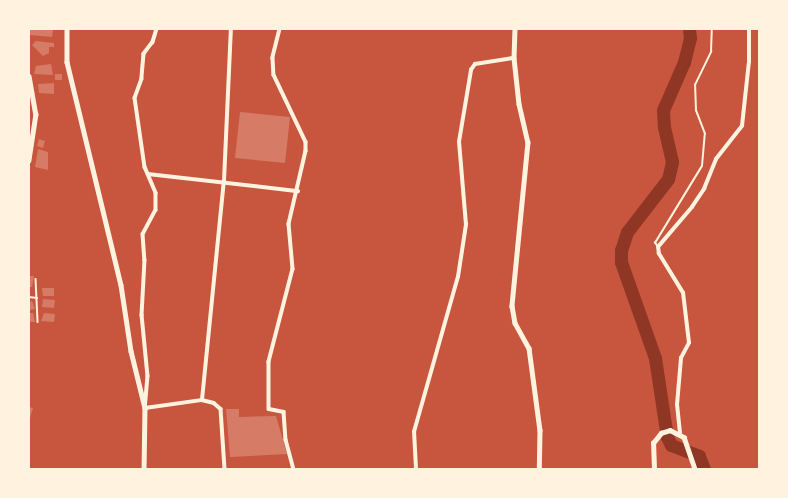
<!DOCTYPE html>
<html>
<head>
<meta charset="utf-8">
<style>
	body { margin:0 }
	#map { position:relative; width:788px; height:498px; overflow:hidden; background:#c8553d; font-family:Inter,sans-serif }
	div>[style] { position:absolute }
	.river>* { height:13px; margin:-6.5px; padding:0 6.5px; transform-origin:6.5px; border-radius:6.5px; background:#8f3625 }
	.building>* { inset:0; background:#d67c66 }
	.service>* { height:1.5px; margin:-0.75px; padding:0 0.75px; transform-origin:0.75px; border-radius:0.75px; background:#fff3e0 }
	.minor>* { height:3.5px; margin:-1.75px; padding:0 1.75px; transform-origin:1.75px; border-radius:1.75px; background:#fff3e0 }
	.tertiary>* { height:4.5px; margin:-2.25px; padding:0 2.25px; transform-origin:2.25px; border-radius:2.25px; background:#fff3e0 }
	span { translate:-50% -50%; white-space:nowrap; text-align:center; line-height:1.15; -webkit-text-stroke:3px #fff3e0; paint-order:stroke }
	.frame { position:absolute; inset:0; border:30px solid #fff3e0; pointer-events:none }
</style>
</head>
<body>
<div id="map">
	<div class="river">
		<div style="left:689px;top:29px;width:9px;rotate:84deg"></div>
		<div style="left:690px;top:38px;width:25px;rotate:104deg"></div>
		<div style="left:684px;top:62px;width:52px;rotate:113.6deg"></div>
		<div style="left:663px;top:110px;width:17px;rotate:87deg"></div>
		<div style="left:664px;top:127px;width:36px;rotate:77deg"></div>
		<div style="left:672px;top:162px;width:17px;rotate:103deg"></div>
		<div style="left:668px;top:179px;width:67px;rotate:127.7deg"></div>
		<div style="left:627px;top:232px;width:19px;rotate:108deg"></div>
		<div style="left:621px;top:250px;width:12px;rotate:90deg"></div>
		<div style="left:621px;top:262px;width:102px;rotate:70.5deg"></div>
		<div style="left:655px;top:358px;width:80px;rotate:81.4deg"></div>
		<div style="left:667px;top:437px;width:9px;rotate:63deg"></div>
		<div style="left:671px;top:445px;width:30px;rotate:21deg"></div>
		<div style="left:699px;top:456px;width:14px;rotate:69deg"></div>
	</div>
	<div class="building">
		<div style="clip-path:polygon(30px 29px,53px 30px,52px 37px,30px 35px)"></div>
		<div style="clip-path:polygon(36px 41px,54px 43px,54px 47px,49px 47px,49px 53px,43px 56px,32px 45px)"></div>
		<div style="clip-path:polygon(51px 64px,53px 75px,34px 74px,36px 66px)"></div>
		<div style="clip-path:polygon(55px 74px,62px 74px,62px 80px,55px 80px)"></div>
		<div style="clip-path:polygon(54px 83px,54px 94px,39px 93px,38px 84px)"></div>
		<div style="clip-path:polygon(240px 112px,290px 117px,285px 163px,235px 158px)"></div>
		<div style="clip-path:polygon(39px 139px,45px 141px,43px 148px,37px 146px)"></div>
		<div style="clip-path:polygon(38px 149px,48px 152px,48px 170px,35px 167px)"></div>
		<div style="clip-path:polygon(29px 276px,34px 276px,32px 287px,29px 287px)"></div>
		<div style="clip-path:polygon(42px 288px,54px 288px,54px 296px,43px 296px)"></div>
		<div style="clip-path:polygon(43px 299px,55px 300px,54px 308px,42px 307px)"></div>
		<div style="clip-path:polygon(32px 301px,35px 309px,29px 310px,29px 302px)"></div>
		<div style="clip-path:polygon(29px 313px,33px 313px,35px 322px,29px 322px)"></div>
		<div style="clip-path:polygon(44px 313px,55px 314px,54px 322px,41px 321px)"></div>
		<div style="clip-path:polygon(29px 407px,33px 408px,30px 418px,29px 418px)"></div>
		<div style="clip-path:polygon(226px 409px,239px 409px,239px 417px,276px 416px,287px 454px,230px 457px)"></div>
	</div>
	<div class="service">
		<div style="left:658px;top:247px;width:5px;rotate:-127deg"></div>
		<div style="left:655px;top:243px;width:90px;rotate:-58.6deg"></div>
		<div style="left:702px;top:166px;width:32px;rotate:-85deg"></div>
		<div style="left:705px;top:134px;width:25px;rotate:-111deg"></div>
		<div style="left:696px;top:111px;width:26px;rotate:-92deg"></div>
		<div style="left:695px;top:85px;width:37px;rotate:-64deg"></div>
		<div style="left:711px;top:52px;width:23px;rotate:-88deg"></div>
		<div style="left:36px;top:279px;width:43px;rotate:87.3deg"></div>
		<div style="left:29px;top:297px;width:8px;rotate:7deg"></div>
	</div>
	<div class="minor">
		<div style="left:157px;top:29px;width:14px;rotate:107deg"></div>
		<div style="left:153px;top:42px;width:15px;rotate:127deg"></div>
		<div style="left:144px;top:54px;width:25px;rotate:95deg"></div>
		<div style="left:142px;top:79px;width:20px;rotate:110deg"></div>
		<div style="left:135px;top:98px;width:70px;rotate:81.8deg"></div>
		<div style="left:145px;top:167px;width:28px;rotate:67deg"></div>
		<div style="left:156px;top:193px;width:17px;rotate:90deg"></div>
		<div style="left:156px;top:210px;width:27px;rotate:118deg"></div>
		<div style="left:143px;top:234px;width:26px;rotate:86deg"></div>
		<div style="left:145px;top:260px;width:55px;rotate:93.1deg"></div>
		<div style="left:142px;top:315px;width:61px;rotate:84.4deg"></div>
		<div style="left:148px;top:376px;width:32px;rotate:95deg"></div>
		<div style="left:145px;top:408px;width:58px;rotate:-8deg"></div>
		<div style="left:202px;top:400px;width:12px;rotate:14deg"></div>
		<div style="left:214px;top:403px;width:9px;rotate:41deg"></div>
		<div style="left:221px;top:409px;width:60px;rotate:86.2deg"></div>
		<div style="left:280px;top:29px;width:30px;rotate:104deg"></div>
		<div style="left:273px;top:58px;width:17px;rotate:87deg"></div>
		<div style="left:274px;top:75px;width:74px;rotate:64.5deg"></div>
		<div style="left:306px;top:142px;width:9px;rotate:90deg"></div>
		<div style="left:306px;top:151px;width:75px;rotate:103.1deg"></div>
		<div style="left:289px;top:224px;width:45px;rotate:84.9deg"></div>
		<div style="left:293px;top:269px;width:96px;rotate:104.5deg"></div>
		<div style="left:269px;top:362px;width:47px;rotate:90deg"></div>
		<div style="left:269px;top:409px;width:15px;rotate:11deg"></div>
		<div style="left:284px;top:412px;width:28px;rotate:86deg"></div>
		<div style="left:286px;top:440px;width:30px;rotate:75deg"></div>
		<div style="left:148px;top:174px;width:151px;rotate:6.5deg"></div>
		<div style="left:202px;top:400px;width:220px;rotate:-84.3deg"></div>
		<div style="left:224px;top:181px;width:152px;rotate:-87.4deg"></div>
		<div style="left:680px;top:433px;width:28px;rotate:-96deg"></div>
		<div style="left:677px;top:405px;width:47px;rotate:-85.1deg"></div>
		<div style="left:681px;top:358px;width:17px;rotate:-62deg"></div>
		<div style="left:689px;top:343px;width:50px;rotate:-96.8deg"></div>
		<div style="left:683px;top:293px;width:46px;rotate:-121.6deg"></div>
		<div style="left:659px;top:254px;width:7px;rotate:-98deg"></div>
		<div style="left:658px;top:247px;width:52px;rotate:-49.6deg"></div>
		<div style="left:692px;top:207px;width:22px;rotate:-56deg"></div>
		<div style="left:704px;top:189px;width:32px;rotate:-68deg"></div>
		<div style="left:716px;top:159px;width:42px;rotate:-51.8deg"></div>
		<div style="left:742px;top:126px;width:64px;rotate:-83.8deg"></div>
		<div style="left:749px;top:62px;width:33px;rotate:-90deg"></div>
		<div style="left:416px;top:469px;width:37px;rotate:-93deg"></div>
		<div style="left:414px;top:432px;width:161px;rotate:-74.2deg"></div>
		<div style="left:458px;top:277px;width:53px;rotate:-81.3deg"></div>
		<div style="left:466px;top:225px;width:83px;rotate:-94.8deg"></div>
		<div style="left:459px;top:142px;width:73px;rotate:-80.5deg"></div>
		<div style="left:471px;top:70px;width:7px;rotate:-56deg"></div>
		<div style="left:475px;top:64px;width:39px;rotate:-9deg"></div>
	</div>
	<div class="tertiary">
		<div style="left:67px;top:29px;width:33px;rotate:90deg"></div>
		<div style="left:67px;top:62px;width:229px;rotate:76.4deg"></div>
		<div style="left:121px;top:285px;width:67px;rotate:81.4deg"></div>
		<div style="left:131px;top:351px;width:59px;rotate:76.2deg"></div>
		<div style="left:145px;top:408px;width:61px;rotate:90.9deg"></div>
		<div style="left:515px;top:29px;width:29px;rotate:92deg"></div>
		<div style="left:514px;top:58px;width:46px;rotate:83.8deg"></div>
		<div style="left:519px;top:104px;width:39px;rotate:77deg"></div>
		<div style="left:528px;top:142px;width:165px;rotate:95.6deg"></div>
		<div style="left:512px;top:306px;width:17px;rotate:80deg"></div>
		<div style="left:515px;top:323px;width:29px;rotate:61deg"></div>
		<div style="left:529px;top:348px;width:83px;rotate:82.4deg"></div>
		<div style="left:540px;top:430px;width:39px;rotate:91deg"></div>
		<div style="left:29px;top:76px;width:39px;rotate:80deg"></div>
		<div style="left:36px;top:114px;width:47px;rotate:98.7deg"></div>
		<div style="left:654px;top:469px;width:26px;rotate:-92deg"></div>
		<div style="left:653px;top:443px;width:13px;rotate:-51deg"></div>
		<div style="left:661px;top:433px;width:9px;rotate:-18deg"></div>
		<div style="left:670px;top:430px;width:16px;rotate:27deg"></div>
		<div style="left:684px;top:437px;width:34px;rotate:71deg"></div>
	</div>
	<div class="frame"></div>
</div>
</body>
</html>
